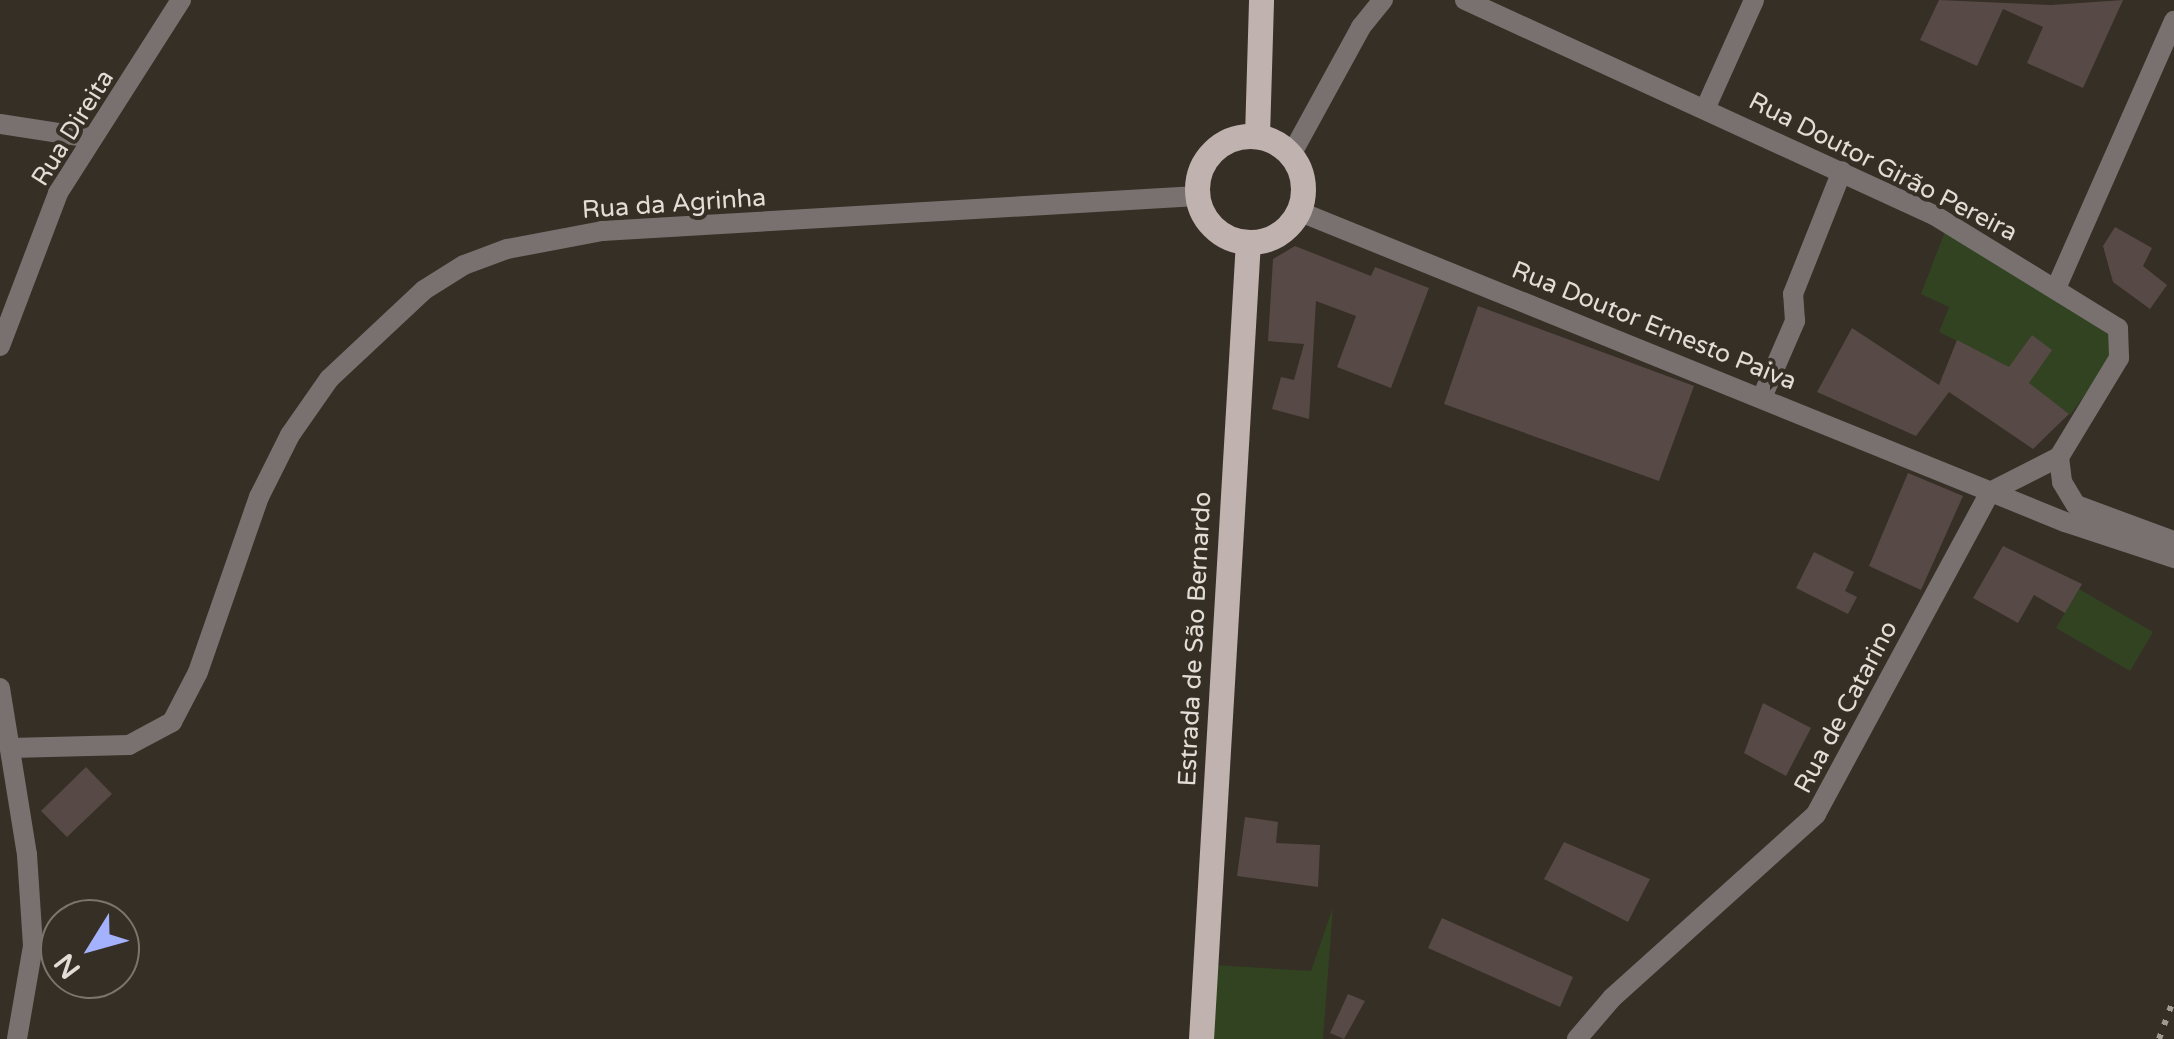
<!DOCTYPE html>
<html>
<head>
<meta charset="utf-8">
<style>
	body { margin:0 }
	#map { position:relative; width:2174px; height:1039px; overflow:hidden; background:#362f25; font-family:"Varela Round",sans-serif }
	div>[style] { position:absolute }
	.green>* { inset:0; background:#314321 }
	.building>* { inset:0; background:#574946 }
	.minor>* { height:20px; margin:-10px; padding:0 10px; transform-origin:10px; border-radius:10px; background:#787170 }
	.major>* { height:25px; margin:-12.5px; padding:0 12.5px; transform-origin:12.5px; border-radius:12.5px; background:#c0b2af }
	.major>.ring { margin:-12.5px; padding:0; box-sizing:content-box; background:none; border:25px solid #c0b2af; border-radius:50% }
	.rail>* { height:6px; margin-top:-3px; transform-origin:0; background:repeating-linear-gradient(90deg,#9f9a92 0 5px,transparent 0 15px) }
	span { translate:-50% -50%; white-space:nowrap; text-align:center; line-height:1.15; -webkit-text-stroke:8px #362f25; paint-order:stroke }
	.street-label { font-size:25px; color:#e2ddd7 }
	.north { position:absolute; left:40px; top:899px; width:100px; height:100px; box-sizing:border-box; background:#362f25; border:2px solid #7b756c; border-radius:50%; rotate:233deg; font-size:28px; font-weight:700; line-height:40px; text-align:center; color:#e2ddd7 }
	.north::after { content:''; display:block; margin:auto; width:35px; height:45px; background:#a4b1fc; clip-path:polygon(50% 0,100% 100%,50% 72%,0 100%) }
</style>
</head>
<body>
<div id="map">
	<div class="green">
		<div style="clip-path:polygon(1946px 229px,2110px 330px,2118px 350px,2070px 415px,2003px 364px,1939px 332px,1949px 307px,1921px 294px)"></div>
		<div style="clip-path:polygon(2079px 589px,2153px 632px,2130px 671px,2056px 628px)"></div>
		<div style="clip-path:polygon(1333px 907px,1323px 1039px,1213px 1039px,1215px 965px,1311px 971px)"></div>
	</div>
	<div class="building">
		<div style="clip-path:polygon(1939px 0,2051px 5px,2123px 0,2083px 88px,2027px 63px,2043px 27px,2003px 9px,1977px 66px,1920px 40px)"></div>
		<div style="clip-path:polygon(2115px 227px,2152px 248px,2143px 266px,2167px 285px,2150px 309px,2113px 282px,2103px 246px)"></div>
		<div style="clip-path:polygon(1295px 246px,1371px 276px,1375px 267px,1429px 288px,1391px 388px,1337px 367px,1356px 316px,1316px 301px,1309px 419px,1272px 409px,1281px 377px,1294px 380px,1304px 344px,1268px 341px,1273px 259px)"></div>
		<div style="clip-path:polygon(1478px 306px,1694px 386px,1659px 481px,1444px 404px)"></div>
		<div style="clip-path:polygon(1852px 328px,1939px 385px,1957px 340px,2009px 367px,2032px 335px,2052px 350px,2029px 383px,2069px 414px,2033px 449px,1949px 392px,1916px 436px,1817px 392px)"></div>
		<div style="clip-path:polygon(1908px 473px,1963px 496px,1921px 590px,1869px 566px)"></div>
		<div style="clip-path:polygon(2003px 546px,2082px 584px,2065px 613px,2034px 595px,2018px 623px,1973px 598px)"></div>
		<div style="clip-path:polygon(1814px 552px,1854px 572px,1845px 591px,1857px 597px,1848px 614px,1796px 588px)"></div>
		<div style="clip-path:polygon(1763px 703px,1811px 728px,1786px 776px,1744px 753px)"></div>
		<div style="clip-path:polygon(86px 767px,112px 794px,67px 837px,41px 811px)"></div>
		<div style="clip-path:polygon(1245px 817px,1278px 822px,1276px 843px,1320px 845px,1318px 887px,1237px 876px)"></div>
		<div style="clip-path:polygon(1564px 842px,1650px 879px,1628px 922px,1544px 879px)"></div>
		<div style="clip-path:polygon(1442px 918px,1573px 977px,1560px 1007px,1428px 948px)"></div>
		<div style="clip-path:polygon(1348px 994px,1365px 1001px,1344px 1039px,1330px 1033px)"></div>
	</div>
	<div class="minor">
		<div style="left:1465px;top:0;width:516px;rotate:24.63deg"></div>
		<div style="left:1934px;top:215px;width:216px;rotate:31.6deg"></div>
		<div style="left:2118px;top:328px;width:30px;rotate:88deg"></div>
		<div style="left:2119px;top:358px;width:116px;rotate:121.2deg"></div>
		<div style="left:2059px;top:457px;width:77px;rotate:153.1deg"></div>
		<div style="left:1706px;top:107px;width:117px;rotate:-65.8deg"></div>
		<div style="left:0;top:124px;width:93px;rotate:8.7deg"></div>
		<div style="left:1291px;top:155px;width:146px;rotate:-61.3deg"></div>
		<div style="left:1361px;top:27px;width:35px;rotate:-51deg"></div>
		<div style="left:1298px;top:211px;width:828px;rotate:22.07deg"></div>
		<div style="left:2065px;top:522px;width:115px;rotate:18.3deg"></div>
		<div style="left:2057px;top:286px;width:290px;rotate:-66.2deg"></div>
		<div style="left:0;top:346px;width:164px;rotate:-69.2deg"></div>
		<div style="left:58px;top:193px;width:229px;rotate:-57.5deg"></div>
		<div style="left:1763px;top:395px;width:81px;rotate:-66.6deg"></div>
		<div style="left:1795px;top:321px;width:27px;rotate:-94deg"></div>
		<div style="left:1793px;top:294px;width:132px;rotate:-68.3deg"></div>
		<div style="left:2059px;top:457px;width:25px;rotate:83deg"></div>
		<div style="left:2062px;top:482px;width:27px;rotate:59deg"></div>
		<div style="left:2076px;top:505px;width:104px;rotate:20.2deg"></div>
		<div style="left:0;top:688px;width:169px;rotate:80.8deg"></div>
		<div style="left:27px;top:855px;width:91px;rotate:86.2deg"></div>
		<div style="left:33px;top:946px;width:94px;rotate:99.8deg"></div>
		<div style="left:10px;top:748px;width:119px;rotate:-1.4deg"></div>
		<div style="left:129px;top:745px;width:49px;rotate:-28.1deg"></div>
		<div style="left:172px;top:722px;width:56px;rotate:-62.5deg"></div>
		<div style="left:198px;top:672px;width:185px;rotate:-70.8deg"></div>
		<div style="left:259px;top:497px;width:69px;rotate:-63.4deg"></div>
		<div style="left:290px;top:435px;width:68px;rotate:-55.1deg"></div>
		<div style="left:329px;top:379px;width:130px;rotate:-43.1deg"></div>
		<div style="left:424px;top:290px;width:47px;rotate:-32deg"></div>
		<div style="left:464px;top:265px;width:46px;rotate:-20.4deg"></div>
		<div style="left:507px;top:249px;width:97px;rotate:-10.7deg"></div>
		<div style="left:602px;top:231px;width:596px;rotate:-3.37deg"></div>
		<div style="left:1577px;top:1039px;width:54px;rotate:-49.5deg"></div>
		<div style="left:1612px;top:998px;width:275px;rotate:-42deg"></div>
		<div style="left:1816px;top:814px;width:366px;rotate:-61.6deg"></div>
	</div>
	<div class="major">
		<div style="left:1257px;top:136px;width:136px;rotate:-88.3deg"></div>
		<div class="ring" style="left:1197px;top:136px;width:81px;height:81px"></div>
		<div style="left:1201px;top:1039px;width:798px;rotate:-86.63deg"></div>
	</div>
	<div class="rail">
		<div style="left:2159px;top:1039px;width:44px;rotate:-69.9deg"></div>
	</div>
	<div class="street-label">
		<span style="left:73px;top:128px;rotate:-58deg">Rua Direita</span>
		<span style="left:1883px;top:167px;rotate:27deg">Rua Doutor Girão Pereira</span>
		<span style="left:674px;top:204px;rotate:-4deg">Rua da Agrinha</span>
		<span style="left:1654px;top:326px;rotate:22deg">Rua Doutor Ernesto Paiva</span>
		<span style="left:1195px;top:639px;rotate:-87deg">Estrada de São Bernardo</span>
		<span style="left:1846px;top:707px;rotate:-62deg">Rua de Catarino</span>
	</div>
	<div class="north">N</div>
</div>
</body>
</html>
